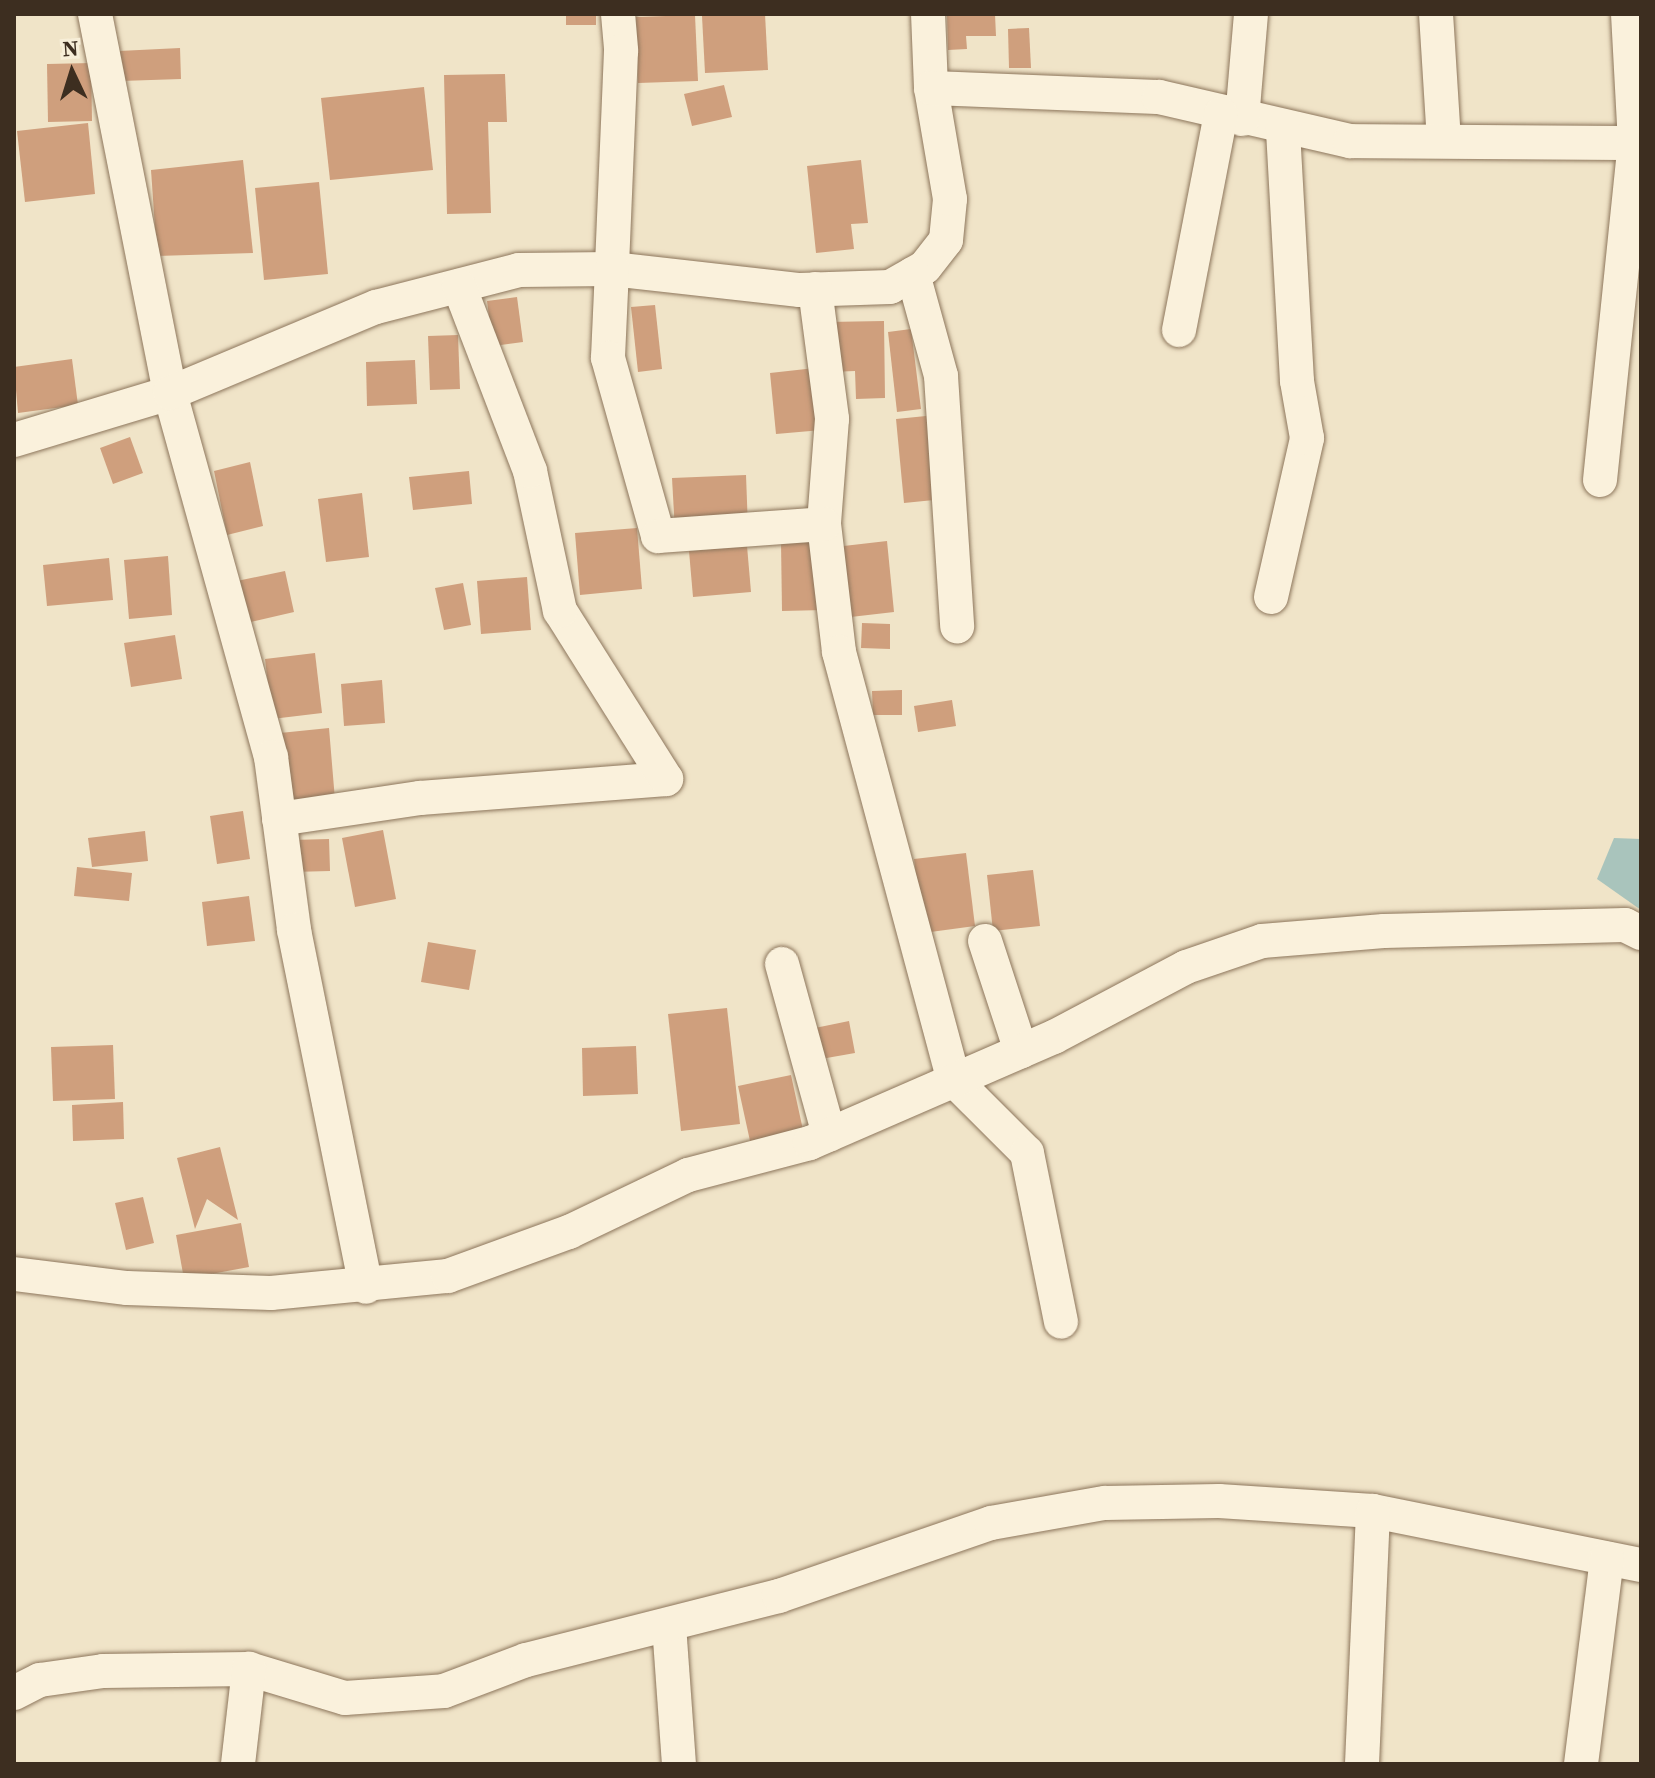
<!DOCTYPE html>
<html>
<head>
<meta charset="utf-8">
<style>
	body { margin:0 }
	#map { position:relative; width:1655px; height:1778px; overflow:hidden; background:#f0e4c8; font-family:"Source Serif 4",serif }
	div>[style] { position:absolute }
	.water>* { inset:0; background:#a9c4bc }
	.building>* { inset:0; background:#cf9f7d }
	.roads { filter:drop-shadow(0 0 2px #8d765c) drop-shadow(0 0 2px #8d765c) }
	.street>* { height:34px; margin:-17px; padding:0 17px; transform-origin:17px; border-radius:17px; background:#faf1dc }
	span { translate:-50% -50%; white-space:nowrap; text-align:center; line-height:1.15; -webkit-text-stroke:6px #f7eed8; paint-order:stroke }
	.frame { position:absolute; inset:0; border:16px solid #3d2e20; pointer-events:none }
	.north { position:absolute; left:32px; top:32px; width:80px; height:80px; -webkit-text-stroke:6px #f7eed8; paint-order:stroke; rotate:356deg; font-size:22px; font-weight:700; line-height:32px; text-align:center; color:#3d2e20 }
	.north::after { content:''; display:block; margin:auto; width:28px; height:36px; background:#3d2e20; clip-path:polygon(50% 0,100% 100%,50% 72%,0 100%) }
</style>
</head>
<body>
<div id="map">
	<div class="water">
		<div style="clip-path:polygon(1614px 838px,1641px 839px,1641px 910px,1597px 879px)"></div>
	</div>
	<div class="building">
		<div style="clip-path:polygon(566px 14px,596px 14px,596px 25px,566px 25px)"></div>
		<div style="clip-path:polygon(765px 14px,768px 70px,705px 73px,702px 16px)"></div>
		<div style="clip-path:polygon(947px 14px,995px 14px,996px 36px,966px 36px,967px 49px,948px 50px)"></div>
		<div style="clip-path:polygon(695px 15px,698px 81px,638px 83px,636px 17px)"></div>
		<div style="clip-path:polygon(1029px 28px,1031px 68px,1009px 68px,1008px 29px)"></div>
		<div style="clip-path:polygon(180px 48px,181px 79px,121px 81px,119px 51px)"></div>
		<div style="clip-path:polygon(91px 63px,92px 121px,48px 122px,47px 64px)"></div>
		<div style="clip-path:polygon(505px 74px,507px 122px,488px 122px,491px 213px,447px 214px,444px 75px)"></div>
		<div style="clip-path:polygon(724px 85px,732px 117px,692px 126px,684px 94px)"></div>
		<div style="clip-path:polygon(424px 87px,433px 170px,330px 180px,321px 98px)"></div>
		<div style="clip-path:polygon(88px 123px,95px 194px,25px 202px,17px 131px)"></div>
		<div style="clip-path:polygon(243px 160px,253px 253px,157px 256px,151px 170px)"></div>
		<div style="clip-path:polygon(861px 160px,868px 223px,851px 224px,854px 249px,816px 253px,807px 166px)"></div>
		<div style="clip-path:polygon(319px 182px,328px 274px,264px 280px,255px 188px)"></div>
		<div style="clip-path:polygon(517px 297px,523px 342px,493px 346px,487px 301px)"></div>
		<div style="clip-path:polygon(655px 305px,662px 369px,638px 372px,631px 307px)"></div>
		<div style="clip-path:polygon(884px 321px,885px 398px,856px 399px,855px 371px,830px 372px,828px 322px)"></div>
		<div style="clip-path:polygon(911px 329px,921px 409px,897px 412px,888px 332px)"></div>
		<div style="clip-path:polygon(458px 335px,460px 389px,430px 390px,428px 336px)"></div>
		<div style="clip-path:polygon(72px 359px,78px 405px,18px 413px,14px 367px)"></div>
		<div style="clip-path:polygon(415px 360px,417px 404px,367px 406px,366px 362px)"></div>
		<div style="clip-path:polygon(815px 368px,822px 430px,776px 434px,770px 373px)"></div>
		<div style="clip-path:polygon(936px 415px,944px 499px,904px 503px,896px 419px)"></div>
		<div style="clip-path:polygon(130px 437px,143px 473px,113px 484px,100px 448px)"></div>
		<div style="clip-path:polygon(250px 462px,263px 526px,227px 535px,214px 471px)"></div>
		<div style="clip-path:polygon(469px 471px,472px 504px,413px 510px,409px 477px)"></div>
		<div style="clip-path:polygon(746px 475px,748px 528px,675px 531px,672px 478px)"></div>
		<div style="clip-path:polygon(362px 493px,369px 557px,326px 562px,318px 499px)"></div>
		<div style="clip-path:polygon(637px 528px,642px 589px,580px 595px,575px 533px)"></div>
		<div style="clip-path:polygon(823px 541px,824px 610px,782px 611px,781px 542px)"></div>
		<div style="clip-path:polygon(887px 541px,894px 612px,842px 618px,835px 547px)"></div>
		<div style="clip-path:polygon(747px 546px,751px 592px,693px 597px,689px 551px)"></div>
		<div style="clip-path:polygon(168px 556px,172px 615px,129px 619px,124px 560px)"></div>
		<div style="clip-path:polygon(109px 558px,113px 600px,47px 606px,43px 565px)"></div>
		<div style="clip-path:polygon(285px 571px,294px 612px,242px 624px,232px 582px)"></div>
		<div style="clip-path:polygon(527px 577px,531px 630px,481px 634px,477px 581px)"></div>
		<div style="clip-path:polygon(463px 583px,471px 625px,444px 630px,435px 588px)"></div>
		<div style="clip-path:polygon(862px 623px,890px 624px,890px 649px,861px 648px)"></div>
		<div style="clip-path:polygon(175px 635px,182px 679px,131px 687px,124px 643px)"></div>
		<div style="clip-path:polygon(315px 653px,322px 713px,272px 719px,265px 659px)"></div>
		<div style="clip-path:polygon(382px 680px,385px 723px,344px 726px,341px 684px)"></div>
		<div style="clip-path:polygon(902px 690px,902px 715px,873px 715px,872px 691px)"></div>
		<div style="clip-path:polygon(952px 700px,956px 726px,918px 732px,914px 706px)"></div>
		<div style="clip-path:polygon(329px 728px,335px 800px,287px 805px,280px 733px)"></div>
		<div style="clip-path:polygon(243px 811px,250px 859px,217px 864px,210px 816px)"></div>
		<div style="clip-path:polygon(383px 830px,396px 899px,355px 907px,342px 838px)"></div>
		<div style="clip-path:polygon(145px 831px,148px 861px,92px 867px,88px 838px)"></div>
		<div style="clip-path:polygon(329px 839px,330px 871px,292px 872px,292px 840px)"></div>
		<div style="clip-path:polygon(966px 853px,975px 926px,923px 933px,914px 859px)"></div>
		<div style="clip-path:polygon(77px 867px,132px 873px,129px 901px,74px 896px)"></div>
		<div style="clip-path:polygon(1033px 870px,1040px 926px,993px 931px,987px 875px)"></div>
		<div style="clip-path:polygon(249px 896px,255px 941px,207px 946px,202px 902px)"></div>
		<div style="clip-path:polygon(428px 942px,476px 950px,469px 990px,421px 982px)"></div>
		<div style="clip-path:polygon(727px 1008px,740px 1124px,681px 1131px,668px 1014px)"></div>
		<div style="clip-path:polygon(849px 1021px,855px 1053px,821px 1059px,815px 1028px)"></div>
		<div style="clip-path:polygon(113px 1045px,115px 1099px,53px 1101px,51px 1047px)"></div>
		<div style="clip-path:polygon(636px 1046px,638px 1094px,583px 1096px,582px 1048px)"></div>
		<div style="clip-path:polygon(791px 1075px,803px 1130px,750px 1141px,738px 1086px)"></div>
		<div style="clip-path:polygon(123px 1102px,124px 1139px,73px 1141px,72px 1105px)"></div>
		<div style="clip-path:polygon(220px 1147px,238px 1220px,207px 1199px,195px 1229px,177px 1158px)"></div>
		<div style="clip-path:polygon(143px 1197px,154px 1243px,126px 1250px,115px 1203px)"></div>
		<div style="clip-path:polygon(241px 1223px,249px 1267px,184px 1279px,176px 1235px)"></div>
	</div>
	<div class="roads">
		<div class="street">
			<div style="left:95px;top:14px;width:386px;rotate:78.8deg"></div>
			<div style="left:170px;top:393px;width:378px;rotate:74.5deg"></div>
			<div style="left:271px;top:757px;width:175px;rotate:82.4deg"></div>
			<div style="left:294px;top:930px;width:364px;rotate:78.6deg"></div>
			<div style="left:618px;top:14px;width:37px;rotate:85deg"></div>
			<div style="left:621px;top:51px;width:218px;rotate:92.4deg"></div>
			<div style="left:612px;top:269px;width:189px;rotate:6.4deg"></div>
			<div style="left:800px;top:290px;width:90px;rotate:-1.9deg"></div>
			<div style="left:890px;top:287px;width:40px;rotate:-29.7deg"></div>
			<div style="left:925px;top:267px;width:34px;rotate:-52deg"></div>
			<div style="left:946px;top:240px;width:41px;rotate:-84.4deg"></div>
			<div style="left:950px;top:199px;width:113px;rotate:-99.7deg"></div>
			<div style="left:931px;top:88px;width:74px;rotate:-92.3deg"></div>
			<div style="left:1436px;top:14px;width:127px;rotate:86.4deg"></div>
			<div style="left:931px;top:88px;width:228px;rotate:2.3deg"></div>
			<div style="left:1159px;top:97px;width:196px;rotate:13deg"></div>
			<div style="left:1350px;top:141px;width:291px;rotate:0.4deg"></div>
			<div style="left:1242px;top:119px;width:105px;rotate:-85.1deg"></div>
			<div style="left:913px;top:274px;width:106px;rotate:74.6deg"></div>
			<div style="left:941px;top:376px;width:251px;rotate:86.3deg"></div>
			<div style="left:815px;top:289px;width:131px;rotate:82.5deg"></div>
			<div style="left:832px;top:419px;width:105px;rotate:94.4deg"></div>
			<div style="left:824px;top:524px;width:129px;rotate:83.3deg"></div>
			<div style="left:839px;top:652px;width:443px;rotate:75deg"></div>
			<div style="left:954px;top:1080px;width:103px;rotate:45deg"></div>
			<div style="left:1027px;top:1153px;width:172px;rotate:78.6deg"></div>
			<div style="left:1179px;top:330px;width:220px;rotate:-79deg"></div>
			<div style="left:14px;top:440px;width:163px;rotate:-16.8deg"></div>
			<div style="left:170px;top:393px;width:223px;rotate:-22.7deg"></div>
			<div style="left:376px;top:307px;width:148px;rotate:-14.5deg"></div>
			<div style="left:519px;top:270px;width:93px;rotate:-0.6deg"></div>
			<div style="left:612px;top:269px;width:89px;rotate:92.6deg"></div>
			<div style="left:608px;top:358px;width:185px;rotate:74.3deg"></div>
			<div style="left:658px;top:536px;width:166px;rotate:-4.1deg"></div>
			<div style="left:1600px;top:480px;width:339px;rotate:-84.1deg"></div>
			<div style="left:1635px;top:143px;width:129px;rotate:-93.1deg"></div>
			<div style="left:1271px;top:597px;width:163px;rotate:-77.2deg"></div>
			<div style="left:1307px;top:438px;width:58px;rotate:-100deg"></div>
			<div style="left:1297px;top:381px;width:254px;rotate:-93.2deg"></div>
			<div style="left:279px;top:819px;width:143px;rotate:-8.5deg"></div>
			<div style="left:420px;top:798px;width:247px;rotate:-4.4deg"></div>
			<div style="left:666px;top:779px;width:199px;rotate:-122.2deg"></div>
			<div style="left:560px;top:611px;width:143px;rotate:-102.1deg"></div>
			<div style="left:530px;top:471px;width:198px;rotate:-111deg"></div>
			<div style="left:985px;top:941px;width:116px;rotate:71.9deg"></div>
			<div style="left:782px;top:964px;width:177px;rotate:74.6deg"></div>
			<div style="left:14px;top:1274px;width:114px;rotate:7.1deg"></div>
			<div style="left:127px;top:1288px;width:144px;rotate:2deg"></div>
			<div style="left:271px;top:1293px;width:178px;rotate:-5.5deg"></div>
			<div style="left:448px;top:1276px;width:129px;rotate:-20deg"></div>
			<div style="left:569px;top:1232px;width:132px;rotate:-25.6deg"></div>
			<div style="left:688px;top:1175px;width:126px;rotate:-14.7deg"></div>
			<div style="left:810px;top:1143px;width:266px;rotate:-23.5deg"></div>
			<div style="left:1054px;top:1037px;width:149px;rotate:-27.9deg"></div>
			<div style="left:1186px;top:967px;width:80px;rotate:-18.9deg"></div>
			<div style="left:1262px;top:941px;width:122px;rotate:-4.7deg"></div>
			<div style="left:1384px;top:931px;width:241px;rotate:-1.4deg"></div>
			<div style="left:1625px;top:925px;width:18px;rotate:27deg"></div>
			<div style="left:669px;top:1625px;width:139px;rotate:85.9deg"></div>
			<div style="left:14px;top:1693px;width:29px;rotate:-27deg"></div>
			<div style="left:40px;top:1680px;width:64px;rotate:-8.1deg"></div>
			<div style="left:103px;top:1671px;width:146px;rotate:-0.8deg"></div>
			<div style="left:249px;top:1669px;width:100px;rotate:16.8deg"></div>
			<div style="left:345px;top:1698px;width:99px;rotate:-4deg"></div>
			<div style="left:444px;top:1691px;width:88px;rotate:-20.7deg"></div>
			<div style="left:526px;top:1660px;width:261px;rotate:-14.2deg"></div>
			<div style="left:779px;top:1596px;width:224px;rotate:-19deg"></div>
			<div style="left:991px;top:1523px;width:116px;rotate:-10deg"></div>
			<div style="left:1105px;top:1503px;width:114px;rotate:-1deg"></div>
			<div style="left:1219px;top:1501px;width:154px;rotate:3.7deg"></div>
			<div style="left:1373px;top:1511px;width:273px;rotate:11.4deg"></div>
			<div style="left:238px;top:1764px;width:96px;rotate:-83.4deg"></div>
			<div style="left:1362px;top:1764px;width:253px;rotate:-87.5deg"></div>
			<div style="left:1581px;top:1764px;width:207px;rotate:-82.8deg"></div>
		</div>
	</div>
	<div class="frame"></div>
	<div class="north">N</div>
</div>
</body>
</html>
